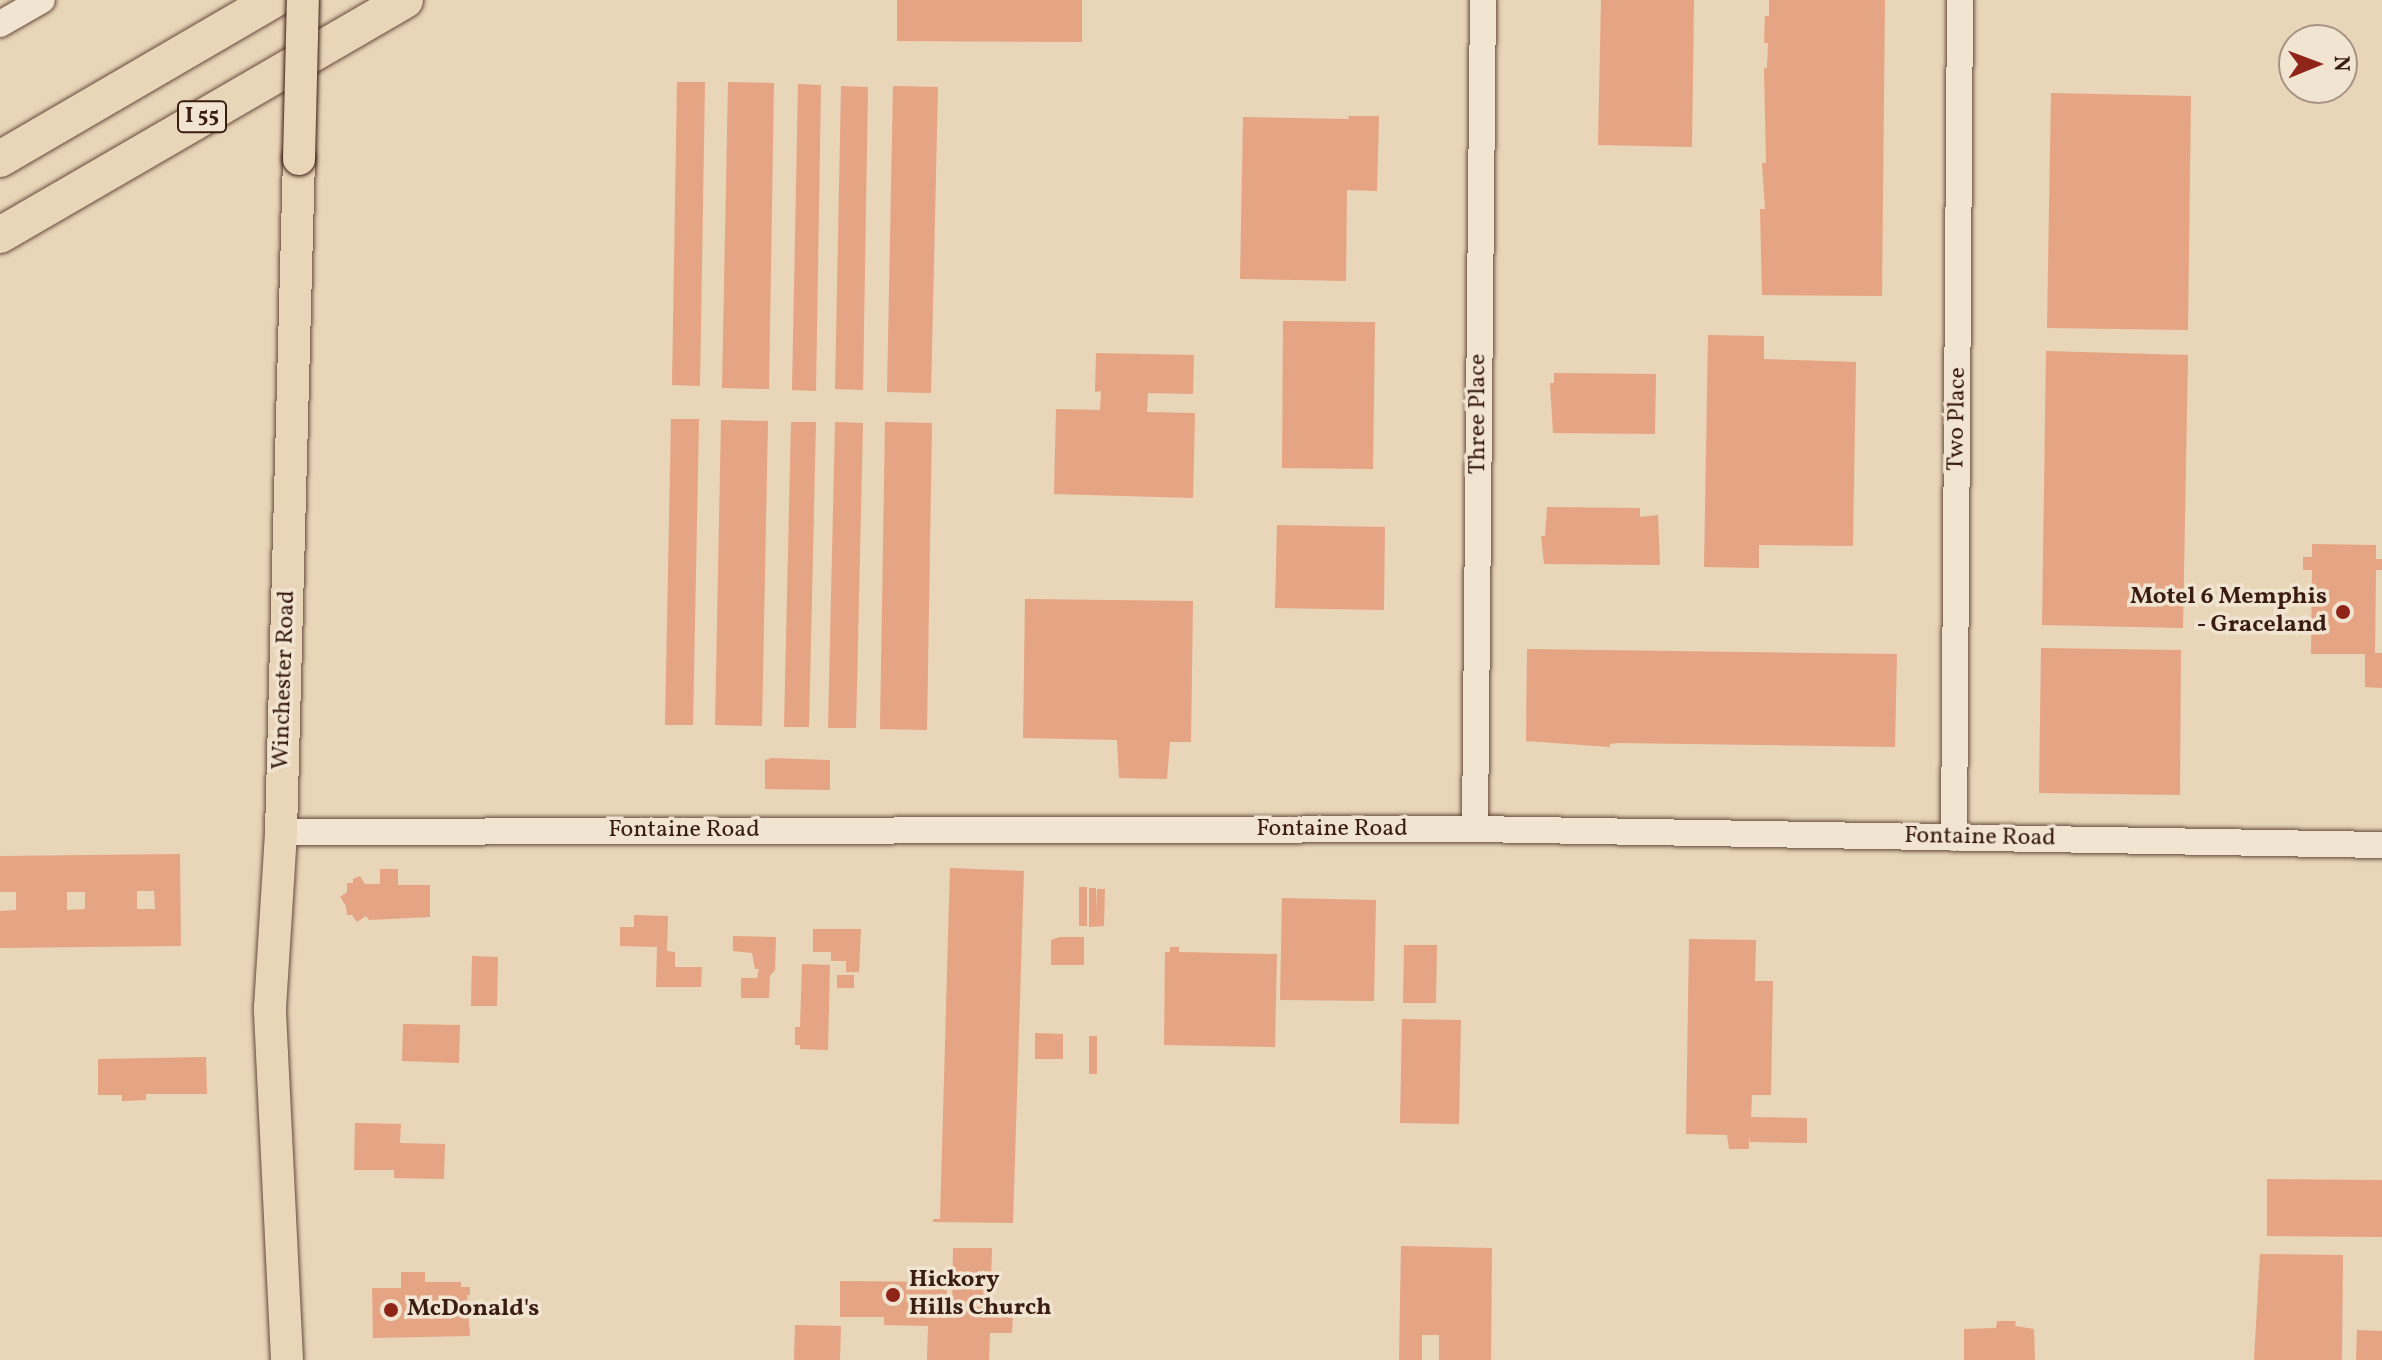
<!DOCTYPE html>
<html>
<head>
<meta charset="utf-8">
<style>
	body { margin:0 }
	#map { position:relative; width:2382px; height:1360px; overflow:hidden; background:#e9d5b8; font-family:Vollkorn,serif }
	div>[style] { position:absolute }
	.building>* { inset:0; background:#e5a483 }
	.roads { filter:drop-shadow(0 0 2px #664a3b) drop-shadow(0 0 2px #664a3b) }
	.minor>* { height:26px; margin:-13px; padding:0 13px; transform-origin:13px; border-radius:13px; background:#f1e4d1 }
	.major>* { height:32px; margin:-16px; padding:0 16px; transform-origin:16px; border-radius:16px; background:#e9d5b8 }
	.highway>* { height:36px; margin:-18px; padding:0 18px; transform-origin:18px; border-radius:18px; background:#e9d5b8 }
	.bridges { filter:drop-shadow(0 0 2px #3a1c11) drop-shadow(0 0 2px #3a1c11) }
	.major-bridge>* { height:32px; margin:-16px; padding:0 16px; transform-origin:16px; border-radius:16px; background:#e9d5b8 }
	.dots>* { width:22px; height:22px; translate:-50% -50%; box-sizing:border-box; border:4px solid #f1e4d1; border-radius:50% }
	span { translate:-50% -50%; white-space:nowrap; text-align:center; line-height:1.15; -webkit-text-stroke:7px #f1e4d1; paint-order:stroke }
	.shield-label span { padding:2px 6px; background:#f1e4d1; border:2px solid; border-radius:6px; -webkit-text-stroke-width:0 }
	.shield-label { font-size:22px; color:#3a1c11; font-weight:700 }
	.street-label { font-size:24px; color:#3a1c11 }
	.poi-label { font-size:24px; color:#3a1c11; font-weight:700 }
	.right { translate:-100% -50%; text-align:right }
	.left { translate:0 -50%; text-align:left }
	.north { position:absolute; left:2278px; top:24px; width:80px; height:80px; box-sizing:border-box; background:#f1e4d1; border:2px solid #a89484; border-radius:50%; rotate:89deg; font-size:22px; font-weight:700; line-height:32px; text-align:center; color:#3a1c11 }
	.north::after { content:''; display:block; margin:auto; width:28px; height:36px; background:#8f2418; clip-path:polygon(50% 0,100% 100%,50% 72%,0 100%) }
</style>
</head>
<body>
<div id="map">
	<div class="building">
		<div style="clip-path:polygon(897px 0,1082px 0,1082px 42px,897px 41px)"></div>
		<div style="clip-path:polygon(1601px 0,1694px 0,1692px 147px,1598px 145px)"></div>
		<div style="clip-path:polygon(1769px 0,1885px 0,1882px 296px,1762px 295px,1760px 209px,1765px 209px,1762px 163px,1766px 163px,1764px 68px,1767px 68px,1768px 43px,1764px 43px,1765px 16px,1769px 16px)"></div>
		<div style="clip-path:polygon(677px 82px,705px 82px,700px 386px,672px 385px)"></div>
		<div style="clip-path:polygon(728px 82px,774px 83px,769px 389px,722px 388px)"></div>
		<div style="clip-path:polygon(798px 84px,821px 85px,816px 391px,792px 390px)"></div>
		<div style="clip-path:polygon(841px 86px,868px 87px,863px 390px,835px 389px)"></div>
		<div style="clip-path:polygon(893px 86px,938px 87px,931px 393px,887px 392px)"></div>
		<div style="clip-path:polygon(2051px 93px,2191px 96px,2188px 330px,2047px 328px)"></div>
		<div style="clip-path:polygon(1348px 116px,1379px 116px,1377px 191px,1347px 190px,1346px 281px,1240px 279px,1243px 117px,1349px 119px)"></div>
		<div style="clip-path:polygon(1283px 321px,1375px 322px,1373px 469px,1282px 468px)"></div>
		<div style="clip-path:polygon(1708px 335px,1764px 336px,1764px 359px,1856px 362px,1853px 546px,1759px 545px,1759px 568px,1704px 567px)"></div>
		<div style="clip-path:polygon(2046px 351px,2188px 355px,2183px 628px,2042px 625px)"></div>
		<div style="clip-path:polygon(1096px 353px,1194px 355px,1193px 394px,1148px 393px,1147px 412px,1195px 413px,1193px 498px,1054px 494px,1056px 409px,1100px 410px,1101px 391px,1095px 392px)"></div>
		<div style="clip-path:polygon(1554px 373px,1656px 374px,1655px 434px,1553px 433px,1550px 383px,1554px 383px)"></div>
		<div style="clip-path:polygon(671px 419px,699px 419px,693px 725px,665px 725px)"></div>
		<div style="clip-path:polygon(721px 420px,768px 421px,762px 726px,715px 725px)"></div>
		<div style="clip-path:polygon(791px 422px,816px 422px,809px 727px,784px 727px)"></div>
		<div style="clip-path:polygon(835px 422px,863px 423px,856px 728px,828px 728px)"></div>
		<div style="clip-path:polygon(885px 422px,932px 423px,927px 730px,880px 729px)"></div>
		<div style="clip-path:polygon(1547px 507px,1640px 508px,1640px 517px,1658px 515px,1660px 565px,1544px 564px,1541px 536px,1545px 536px)"></div>
		<div style="clip-path:polygon(1277px 525px,1385px 527px,1384px 610px,1275px 608px)"></div>
		<div style="clip-path:polygon(2312px 544px,2376px 545px,2376px 559px,2382px 559px,2382px 570px,2376px 570px,2375px 653px,2382px 653px,2382px 688px,2365px 687px,2365px 654px,2311px 654px,2312px 570px,2303px 570px,2303px 557px,2312px 557px)"></div>
		<div style="clip-path:polygon(1025px 599px,1193px 601px,1191px 742px,1170px 742px,1167px 779px,1119px 778px,1117px 740px,1023px 738px)"></div>
		<div style="clip-path:polygon(2041px 648px,2181px 650px,2180px 795px,2039px 793px)"></div>
		<div style="clip-path:polygon(1527px 649px,1897px 654px,1895px 747px,1617px 743px,1610px 744px,1610px 747px,1526px 741px)"></div>
		<div style="clip-path:polygon(771px 758px,830px 760px,830px 790px,765px 789px,765px 760px)"></div>
		<div style="clip-path:polygon(evenodd,180px 854px,181px 946px,0 948px,0 911px,16px 910px,16px 892px,0 892px,0 856px,180px 854px,137px 891px,154px 891px,155px 909px,137px 909px,137px 891px,180px 854px,67px 892px,85px 892px,85px 909px,67px 910px,67px 892px)"></div>
		<div style="clip-path:polygon(950px 868px,1024px 871px,1013px 1223px,933px 1222px,933px 1219px,940px 1219px)"></div>
		<div style="clip-path:polygon(380px 869px,398px 869px,398px 885px,430px 885px,430px 917px,369px 920px,366px 916px,357px 922px,352px 915px,347px 915px,346px 906px,340px 897px,347px 892px,347px 883px,353px 883px,353px 879px,360px 876px,365px 884px,380px 884px)"></div>
		<div style="clip-path:polygon(1079px 887px,1087px 887px,1087px 926px,1079px 926px)"></div>
		<div style="clip-path:polygon(1089px 888px,1096px 888px,1096px 914px,1097px 889px,1105px 889px,1104px 926px,1089px 927px)"></div>
		<div style="clip-path:polygon(1282px 898px,1376px 900px,1374px 1001px,1280px 1000px)"></div>
		<div style="clip-path:polygon(634px 915px,668px 916px,667px 951px,675px 952px,675px 967px,702px 967px,701px 987px,656px 987px,657px 947px,620px 946px,620px 927px,634px 927px)"></div>
		<div style="clip-path:polygon(813px 929px,861px 929px,859px 972px,846px 972px,846px 961px,831px 961px,831px 952px,813px 952px)"></div>
		<div style="clip-path:polygon(733px 936px,776px 937px,775px 970px,770px 976px,769px 998px,741px 998px,741px 978px,757px 978px,759px 969px,755px 969px,752px 953px,733px 951px)"></div>
		<div style="clip-path:polygon(1060px 937px,1084px 937px,1084px 965px,1051px 965px,1051px 940px)"></div>
		<div style="clip-path:polygon(1689px 939px,1756px 940px,1755px 981px,1773px 981px,1771px 1095px,1752px 1095px,1751px 1117px,1807px 1118px,1807px 1143px,1750px 1142px,1749px 1136px,1749px 1149px,1729px 1149px,1727px 1135px,1686px 1134px)"></div>
		<div style="clip-path:polygon(1404px 945px,1437px 945px,1436px 1003px,1403px 1003px)"></div>
		<div style="clip-path:polygon(1170px 947px,1179px 947px,1179px 952px,1277px 954px,1275px 1047px,1164px 1045px,1165px 952px,1170px 952px)"></div>
		<div style="clip-path:polygon(472px 956px,498px 957px,497px 1006px,471px 1006px)"></div>
		<div style="clip-path:polygon(802px 964px,830px 965px,828px 1050px,800px 1049px,800px 1045px,795px 1045px,795px 1027px,800px 1027px)"></div>
		<div style="clip-path:polygon(837px 975px,854px 975px,854px 988px,837px 988px)"></div>
		<div style="clip-path:polygon(1402px 1019px,1461px 1020px,1459px 1124px,1400px 1123px)"></div>
		<div style="clip-path:polygon(403px 1024px,460px 1025px,459px 1063px,402px 1061px)"></div>
		<div style="clip-path:polygon(1035px 1033px,1063px 1034px,1063px 1059px,1035px 1059px)"></div>
		<div style="clip-path:polygon(1089px 1036px,1097px 1036px,1097px 1074px,1089px 1074px)"></div>
		<div style="clip-path:polygon(206px 1057px,207px 1094px,146px 1094px,146px 1100px,122px 1101px,122px 1095px,98px 1095px,98px 1059px)"></div>
		<div style="clip-path:polygon(355px 1123px,401px 1124px,400px 1143px,445px 1144px,444px 1179px,394px 1178px,394px 1170px,354px 1170px)"></div>
		<div style="clip-path:polygon(2267px 1179px,2382px 1180px,2382px 1237px,2267px 1236px)"></div>
		<div style="clip-path:polygon(1401px 1246px,1492px 1248px,1491px 1360px,1439px 1360px,1439px 1335px,1422px 1335px,1422px 1360px,1399px 1360px)"></div>
		<div style="clip-path:polygon(953px 1248px,992px 1248px,990px 1314px,1013px 1315px,1012px 1333px,990px 1333px,989px 1360px,927px 1360px,928px 1326px,884px 1325px,884px 1317px,840px 1317px,840px 1281px,947px 1282px,946px 1311px,952px 1311px)"></div>
		<div style="clip-path:polygon(2260px 1254px,2343px 1255px,2342px 1360px,2254px 1360px)"></div>
		<div style="clip-path:polygon(401px 1272px,425px 1272px,425px 1282px,461px 1282px,461px 1287px,470px 1287px,470px 1295px,467px 1295px,470px 1336px,373px 1338px,372px 1288px,401px 1288px)"></div>
		<div style="clip-path:polygon(1997px 1321px,2016px 1321px,2015px 1326px,2034px 1329px,2035px 1360px,1964px 1360px,1964px 1329px,1996px 1328px)"></div>
		<div style="clip-path:polygon(795px 1325px,841px 1326px,840px 1360px,794px 1360px)"></div>
		<div style="clip-path:polygon(2357px 1330px,2382px 1331px,2382px 1360px,2356px 1360px)"></div>
	</div>
	<div class="roads">
		<div class="minor">
			<div style="left:0;top:24px;width:48px;rotate:-29.7deg"></div>
			<div style="left:1475px;top:829px;width:829px;rotate:-89.45deg"></div>
			<div style="left:281px;top:832px;width:1194px;rotate:-0.14deg"></div>
			<div style="left:1475px;top:829px;width:907px;rotate:1.01deg"></div>
			<div style="left:1954px;top:838px;width:838px;rotate:-89.59deg"></div>
		</div>
		<div class="major">
			<div style="left:287px;top:1360px;width:352px;rotate:-92.8deg"></div>
			<div style="left:270px;top:1008px;width:176px;rotate:-86.4deg"></div>
			<div style="left:281px;top:832px;width:673px;rotate:-88.47deg"></div>
		</div>
		<div class="highway">
			<div style="left:0;top:159px;width:316px;rotate:-30.2deg"></div>
			<div style="left:0;top:235px;width:468px;rotate:-30.1deg"></div>
		</div>
	</div>
	<div class="bridges">
		<div class="major-bridge">
			<div style="left:299px;top:159px;width:159px;rotate:-88.6deg"></div>
		</div>
	</div>
	<div class="dots">
		<div style="left:2343px;top:612px;background:#8f2418"></div>
		<div style="left:893px;top:1295px;background:#8f2418"></div>
		<div style="left:391px;top:1310px;background:#8f2418"></div>
	</div>
	<div class="shield-label">
		<span style="left:202px;top:117px">I 55</span>
	</div>
	<div class="street-label">
		<span style="left:1479px;top:414px;rotate:-90deg">Three Place</span>
		<span style="left:1958px;top:419px;rotate:-89deg">Two Place</span>
		<span style="left:285px;top:680px;rotate:-88deg">Winchester Road</span>
		<span style="left:1332px;top:830px">Fontaine Road</span>
		<span style="left:684px;top:831px">Fontaine Road</span>
		<span style="left:1980px;top:838px;rotate:1deg">Fontaine Road</span>
	</div>
	<div class="poi-label">
		<span class="right" style="left:2327px;top:612px">Motel 6 Memphis<br>- Graceland</span>
		<span class="left" style="left:909px;top:1295px">Hickory<br>Hills Church</span>
		<span class="left" style="left:407px;top:1310px">McDonald's</span>
	</div>
	<div class="north">N</div>
</div>
</body>
</html>
